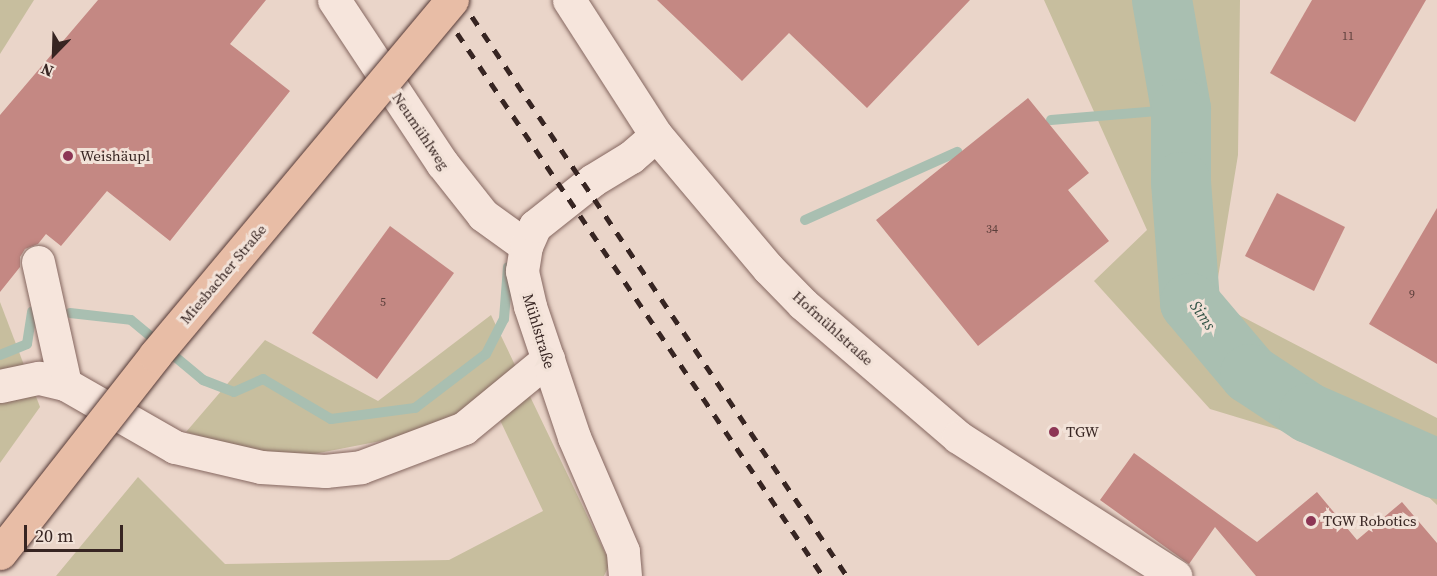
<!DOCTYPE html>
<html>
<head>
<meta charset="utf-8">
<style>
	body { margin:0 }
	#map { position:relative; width:1437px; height:576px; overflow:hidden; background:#ead5c9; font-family:"Source Serif 4",serif }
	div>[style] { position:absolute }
	.green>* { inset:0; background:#c7be9e }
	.stream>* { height:10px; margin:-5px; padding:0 5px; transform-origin:5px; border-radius:5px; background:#a9bfb1 }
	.river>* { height:60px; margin:-30px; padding:0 30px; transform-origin:30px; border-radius:30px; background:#a9bfb1 }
	.building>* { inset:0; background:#c48883 }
	.roads { filter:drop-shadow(0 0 2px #856760) drop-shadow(0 0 2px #856760) }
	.minor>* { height:33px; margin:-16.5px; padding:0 16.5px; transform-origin:16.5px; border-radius:16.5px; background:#f6e5dc }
	.rail>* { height:4.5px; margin-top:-2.25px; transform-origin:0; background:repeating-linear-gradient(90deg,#372522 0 10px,transparent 0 20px) }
	.bridges { filter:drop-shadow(0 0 2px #533733) drop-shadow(0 0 2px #533733) }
	.major-bridge>* { height:33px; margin:-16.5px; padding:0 16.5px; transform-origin:16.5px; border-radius:16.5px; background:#e8bda6 }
	.dots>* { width:16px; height:16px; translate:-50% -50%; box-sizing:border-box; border:3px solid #f2e2d8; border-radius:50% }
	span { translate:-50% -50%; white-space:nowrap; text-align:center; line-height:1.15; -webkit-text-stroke:6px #f2e2d8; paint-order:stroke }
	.number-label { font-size:12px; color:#5a3e3a }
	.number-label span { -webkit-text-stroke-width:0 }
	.street-label { font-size:15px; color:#372522 }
	.poi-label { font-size:15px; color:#372522 }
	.left { translate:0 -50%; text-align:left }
	.water-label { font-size:16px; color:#335547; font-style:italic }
	.north { position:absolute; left:24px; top:24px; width:60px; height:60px; -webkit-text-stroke:4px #f2e2d8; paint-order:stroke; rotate:203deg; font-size:16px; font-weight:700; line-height:24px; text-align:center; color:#372522 }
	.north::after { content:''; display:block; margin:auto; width:21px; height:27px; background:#372522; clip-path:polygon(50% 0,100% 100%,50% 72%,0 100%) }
	.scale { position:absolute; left:24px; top:525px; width:99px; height:27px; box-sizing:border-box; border:3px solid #372522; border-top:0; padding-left:8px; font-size:18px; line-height:21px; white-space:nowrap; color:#372522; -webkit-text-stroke:4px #f2e2d8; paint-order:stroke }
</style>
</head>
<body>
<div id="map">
	<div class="green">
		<div style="clip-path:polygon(0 0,34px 0,0 54px)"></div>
		<div style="clip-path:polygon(1044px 0,1240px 0,1238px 155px,1214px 302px,1437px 418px,1437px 505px,1414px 483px,1316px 441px,1210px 409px,1094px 281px,1147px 230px)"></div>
		<div style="clip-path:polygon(0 302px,40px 407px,0 463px)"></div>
		<div style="clip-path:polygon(491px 315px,610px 563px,604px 576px,56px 576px,138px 477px,225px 564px,449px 560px,543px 511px,499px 418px,283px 460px,186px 432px,265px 340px,378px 401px)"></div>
	</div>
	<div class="stream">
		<div style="left:1051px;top:120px;width:130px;rotate:-4.8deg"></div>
		<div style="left:805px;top:220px;width:167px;rotate:-24.1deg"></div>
		<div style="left:70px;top:313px;width:61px;rotate:6.5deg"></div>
		<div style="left:131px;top:320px;width:94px;rotate:39.8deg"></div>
		<div style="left:203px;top:380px;width:33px;rotate:21deg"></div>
		<div style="left:234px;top:392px;width:32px;rotate:-24deg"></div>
		<div style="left:263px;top:379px;width:79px;rotate:30.5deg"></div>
		<div style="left:331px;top:419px;width:85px;rotate:-7.5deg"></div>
		<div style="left:415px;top:408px;width:89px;rotate:-37.3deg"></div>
		<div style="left:486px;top:354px;width:39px;rotate:-63deg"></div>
		<div style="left:504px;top:319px;width:52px;rotate:-85.6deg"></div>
		<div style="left:0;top:355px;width:29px;rotate:-22deg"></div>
		<div style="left:27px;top:344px;width:33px;rotate:-81deg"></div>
	</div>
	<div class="river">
		<div style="left:1162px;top:0;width:111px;rotate:80.1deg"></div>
		<div style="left:1181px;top:109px;width:73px;rotate:90deg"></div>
		<div style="left:1181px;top:182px;width:121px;rotate:85.7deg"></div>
		<div style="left:1190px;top:303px;width:93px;rotate:49.8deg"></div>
		<div style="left:1250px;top:374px;width:71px;rotate:33.5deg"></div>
		<div style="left:1309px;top:413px;width:140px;rotate:23.6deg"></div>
	</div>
	<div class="building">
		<div style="clip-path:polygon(98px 0,266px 0,230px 44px,290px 91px,170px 241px,107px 191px,61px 246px,46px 234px,38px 244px,25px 249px,20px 257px,20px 267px,0 292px,0 115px)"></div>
		<div style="clip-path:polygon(657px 0,970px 0,867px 108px,789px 33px,742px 81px)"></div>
		<div style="clip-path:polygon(1312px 0,1426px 0,1355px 122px,1270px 73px)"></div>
		<div style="clip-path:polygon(1028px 98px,1089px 173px,1068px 190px,1109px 241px,978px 346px,876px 220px)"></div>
		<div style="clip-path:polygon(1277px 193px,1345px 227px,1314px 291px,1245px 256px)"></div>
		<div style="clip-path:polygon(1437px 208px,1437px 364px,1369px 324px)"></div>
		<div style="clip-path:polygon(390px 226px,454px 273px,377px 379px,312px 333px)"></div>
		<div style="clip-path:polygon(1134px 453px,1257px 542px,1317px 492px,1357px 540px,1402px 502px,1437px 543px,1437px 576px,1256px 576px,1215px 527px,1189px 564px,1100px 500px)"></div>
	</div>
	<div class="roads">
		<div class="minor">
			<div style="left:334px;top:0;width:196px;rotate:56.5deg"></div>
			<div style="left:442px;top:163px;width:66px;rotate:51.7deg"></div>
			<div style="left:483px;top:215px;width:53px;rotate:35.8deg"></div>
			<div style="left:569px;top:0;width:161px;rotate:57.2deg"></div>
			<div style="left:656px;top:135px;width:174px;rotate:49.9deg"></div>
			<div style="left:768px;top:268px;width:50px;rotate:45.8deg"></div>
			<div style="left:803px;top:304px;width:204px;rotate:40.6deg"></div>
			<div style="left:958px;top:437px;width:258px;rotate:32.6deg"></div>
			<div style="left:38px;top:262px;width:125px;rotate:77.5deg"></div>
			<div style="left:0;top:386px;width:40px;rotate:-12deg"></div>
			<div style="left:39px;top:378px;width:27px;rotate:13deg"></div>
			<div style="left:65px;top:384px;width:127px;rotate:29.8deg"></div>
			<div style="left:175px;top:447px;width:88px;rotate:13.1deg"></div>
			<div style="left:261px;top:467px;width:64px;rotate:3.6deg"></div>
			<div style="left:325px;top:471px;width:36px;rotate:-6deg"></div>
			<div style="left:361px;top:467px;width:110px;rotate:-20.7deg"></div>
			<div style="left:464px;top:428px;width:109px;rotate:-39.4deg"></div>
			<div style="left:625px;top:576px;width:25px;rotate:-95deg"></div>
			<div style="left:623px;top:551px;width:124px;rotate:-113.3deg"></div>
			<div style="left:574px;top:437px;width:138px;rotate:-108.6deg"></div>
			<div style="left:530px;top:306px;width:36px;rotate:-103deg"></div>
			<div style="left:522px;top:271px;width:25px;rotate:-81deg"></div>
			<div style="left:526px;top:246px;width:22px;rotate:-66deg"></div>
			<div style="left:535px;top:226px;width:74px;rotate:-38.4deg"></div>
			<div style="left:593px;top:180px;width:44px;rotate:-31.2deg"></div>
			<div style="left:631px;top:157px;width:33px;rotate:-41deg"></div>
		</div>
	</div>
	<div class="rail">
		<div style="left:435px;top:0;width:694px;rotate:56.04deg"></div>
		<div style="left:461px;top:0;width:693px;rotate:56.17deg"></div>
	</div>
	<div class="bridges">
		<div class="major-bridge">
			<div style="left:0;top:553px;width:251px;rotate:-51.9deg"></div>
			<div style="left:155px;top:355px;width:463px;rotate:-50.1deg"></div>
		</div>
	</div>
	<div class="dots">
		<div style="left:68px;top:156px;background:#8d3655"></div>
		<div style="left:1054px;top:432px;background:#8d3655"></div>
		<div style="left:1311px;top:521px;background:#8d3655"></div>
	</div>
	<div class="number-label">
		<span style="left:1348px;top:37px">11</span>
		<span style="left:992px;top:230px">34</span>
		<span style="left:1412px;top:295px">9</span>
		<span style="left:383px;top:303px">5</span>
	</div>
	<div class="street-label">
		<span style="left:421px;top:131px;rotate:56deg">Neumühlweg</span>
		<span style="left:223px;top:274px;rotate:-50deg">Miesbacher Straße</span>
		<span style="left:833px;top:328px;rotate:42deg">Hofmühlstraße</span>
		<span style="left:539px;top:331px;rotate:73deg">Mühlstraße</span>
	</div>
	<div class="poi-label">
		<span class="left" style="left:80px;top:156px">Weishäupl</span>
		<span class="left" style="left:1066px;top:432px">TGW</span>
		<span class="left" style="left:1323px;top:521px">TGW Robotics</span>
	</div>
	<div class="water-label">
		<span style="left:1203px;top:315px;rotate:55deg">Sims</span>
	</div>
	<div class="north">N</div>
	<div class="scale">20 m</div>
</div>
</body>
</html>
